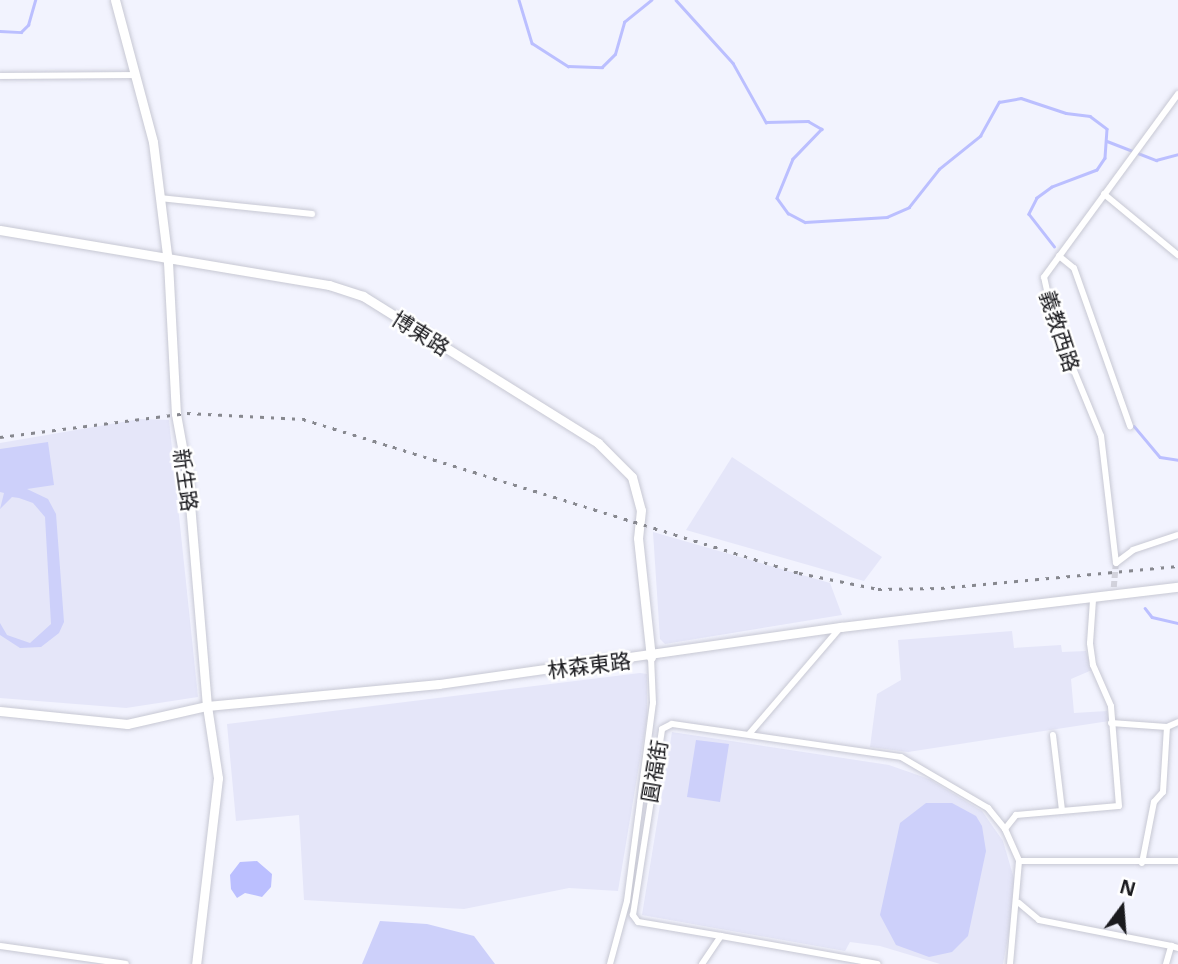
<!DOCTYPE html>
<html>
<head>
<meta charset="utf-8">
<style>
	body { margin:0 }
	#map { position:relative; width:1178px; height:964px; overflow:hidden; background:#f2f3fe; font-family:"Open Sans","Noto Sans TC",sans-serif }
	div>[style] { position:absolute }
	.built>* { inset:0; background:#e5e6f9 }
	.green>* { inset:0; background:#cdd0fa }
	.water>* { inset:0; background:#bbbfff }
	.stream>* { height:2.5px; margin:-1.25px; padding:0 1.25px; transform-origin:1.25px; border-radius:1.25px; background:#bbbfff }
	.street-tunnel>* { height:6px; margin-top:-3px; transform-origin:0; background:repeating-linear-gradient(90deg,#d2d2dc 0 6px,transparent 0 9px) }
	.roads { filter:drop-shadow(0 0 2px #c7c8d3) drop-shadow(0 0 2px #c7c8d3) }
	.street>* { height:6px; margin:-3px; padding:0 3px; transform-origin:3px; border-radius:3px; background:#fff }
	.secondary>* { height:9px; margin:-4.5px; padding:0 4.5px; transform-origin:4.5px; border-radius:4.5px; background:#fff }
	.rail>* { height:2.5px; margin-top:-1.25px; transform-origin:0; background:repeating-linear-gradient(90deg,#87888f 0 3.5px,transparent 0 10.5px) }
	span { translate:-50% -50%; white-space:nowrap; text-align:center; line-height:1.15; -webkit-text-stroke:5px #fff; paint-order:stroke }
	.street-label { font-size:21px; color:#1a1a1e }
	.north { position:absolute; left:1087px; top:873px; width:70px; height:70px; -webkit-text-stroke:5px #fff; paint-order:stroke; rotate:16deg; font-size:19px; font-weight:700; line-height:28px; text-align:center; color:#1a1a1e }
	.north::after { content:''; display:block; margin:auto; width:24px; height:32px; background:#1a1a1e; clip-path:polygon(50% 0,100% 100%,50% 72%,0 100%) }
</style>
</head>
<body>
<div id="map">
	<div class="built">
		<div style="clip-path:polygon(140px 419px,169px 420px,198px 697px,126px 708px,0 698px,0 443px)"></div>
		<div style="clip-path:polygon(732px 457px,882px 557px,864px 581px,686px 530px)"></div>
		<div style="clip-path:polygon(653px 532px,830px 583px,842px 615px,665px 644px,660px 639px)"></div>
		<div style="clip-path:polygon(1012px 631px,1014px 648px,1061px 645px,1062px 652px,1086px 651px,1092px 670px,1071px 679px,1074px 713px,1107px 711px,1109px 721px,908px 752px,870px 747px,877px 694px,901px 680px,898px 640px)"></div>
		<div style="clip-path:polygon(640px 673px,647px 674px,647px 718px,618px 891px,569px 888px,464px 909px,304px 900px,299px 815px,236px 821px,227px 724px)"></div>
		<div style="clip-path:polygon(672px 732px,889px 765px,929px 779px,982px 811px,1003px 841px,1017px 889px,1003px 964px,940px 964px,880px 946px,850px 942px,845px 951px,642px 915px)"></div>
	</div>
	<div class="green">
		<div style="clip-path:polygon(48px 442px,54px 485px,27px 489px,48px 499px,56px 514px,64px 622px,59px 633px,41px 647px,20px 648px,0 635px,0 623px,7px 635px,30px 643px,51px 624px,45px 517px,33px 503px,19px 498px,12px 497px,0 509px,4px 493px,0 492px,0 449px)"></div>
		<div style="clip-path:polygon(696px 740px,729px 744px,720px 802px,687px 797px)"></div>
		<div style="clip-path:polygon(926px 803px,952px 803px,976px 816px,982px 826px,986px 851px,968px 936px,952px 952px,929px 957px,896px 945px,880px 915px,900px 823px)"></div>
		<div style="clip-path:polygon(380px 921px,427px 924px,474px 936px,495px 964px,362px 964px)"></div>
	</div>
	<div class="water">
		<div style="clip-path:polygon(257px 861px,272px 874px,271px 887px,262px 897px,245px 893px,237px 898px,231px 889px,230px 875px,240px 862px)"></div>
	</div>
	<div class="stream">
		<div style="left:519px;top:0;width:45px;rotate:73.2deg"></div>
		<div style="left:532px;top:43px;width:43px;rotate:32.6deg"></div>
		<div style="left:568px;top:66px;width:34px;rotate:2deg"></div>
		<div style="left:602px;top:67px;width:18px;rotate:-45deg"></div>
		<div style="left:615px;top:54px;width:33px;rotate:-74deg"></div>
		<div style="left:624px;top:22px;width:35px;rotate:-39deg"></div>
		<div style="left:676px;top:0;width:85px;rotate:47.9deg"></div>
		<div style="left:733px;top:63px;width:68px;rotate:60.8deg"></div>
		<div style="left:766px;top:122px;width:42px;rotate:-1.4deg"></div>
		<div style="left:808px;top:121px;width:16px;rotate:30deg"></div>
		<div style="left:822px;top:129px;width:42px;rotate:134deg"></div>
		<div style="left:793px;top:159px;width:42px;rotate:112.3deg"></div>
		<div style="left:777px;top:198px;width:19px;rotate:54deg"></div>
		<div style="left:788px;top:213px;width:19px;rotate:28deg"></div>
		<div style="left:805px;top:222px;width:82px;rotate:-3.5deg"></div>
		<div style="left:887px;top:217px;width:24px;rotate:-24deg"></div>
		<div style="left:909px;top:207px;width:48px;rotate:-51.7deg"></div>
		<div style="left:939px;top:169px;width:53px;rotate:-38.8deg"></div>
		<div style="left:980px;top:136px;width:39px;rotate:-61deg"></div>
		<div style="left:999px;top:102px;width:22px;rotate:-10deg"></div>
		<div style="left:1021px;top:98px;width:47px;rotate:18.4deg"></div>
		<div style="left:1066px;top:113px;width:24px;rotate:7deg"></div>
		<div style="left:1090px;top:116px;width:21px;rotate:37deg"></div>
		<div style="left:1107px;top:129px;width:29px;rotate:94deg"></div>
		<div style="left:1105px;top:158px;width:14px;rotate:124deg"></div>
		<div style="left:1097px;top:170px;width:48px;rotate:159.3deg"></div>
		<div style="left:1052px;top:187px;width:19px;rotate:144deg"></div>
		<div style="left:1037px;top:198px;width:18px;rotate:117deg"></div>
		<div style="left:1029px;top:214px;width:41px;rotate:52deg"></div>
		<div style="left:0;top:31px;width:21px;rotate:3deg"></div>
		<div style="left:21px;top:32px;width:10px;rotate:-45deg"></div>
		<div style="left:28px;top:25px;width:26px;rotate:-74deg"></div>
		<div style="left:1107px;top:141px;width:53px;rotate:21.2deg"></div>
		<div style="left:1156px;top:160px;width:23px;rotate:-15deg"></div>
		<div style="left:1134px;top:426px;width:40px;rotate:50deg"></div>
		<div style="left:1160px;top:457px;width:18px;rotate:9deg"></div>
		<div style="left:1145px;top:608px;width:11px;rotate:52deg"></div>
		<div style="left:1152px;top:617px;width:27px;rotate:13deg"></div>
	</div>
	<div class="street-tunnel">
		<div style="left:1113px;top:596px;width:33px;rotate:-85deg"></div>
	</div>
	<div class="roads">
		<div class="street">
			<div style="left:0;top:76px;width:136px;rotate:-0.4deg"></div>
			<div style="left:1104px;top:194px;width:96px;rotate:39.5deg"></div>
			<div style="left:160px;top:198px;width:153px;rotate:6deg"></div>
			<div style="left:1059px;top:256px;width:19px;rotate:39deg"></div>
			<div style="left:1074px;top:268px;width:168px;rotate:70.5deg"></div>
			<div style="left:1116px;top:563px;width:128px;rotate:-96.7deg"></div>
			<div style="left:1101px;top:436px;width:123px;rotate:-112.4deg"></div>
			<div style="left:1054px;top:322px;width:46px;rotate:-102.5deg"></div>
			<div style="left:1044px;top:277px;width:227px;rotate:-53.8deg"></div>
			<div style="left:1116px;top:563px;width:21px;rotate:-37deg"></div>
			<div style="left:1133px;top:550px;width:47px;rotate:-18.4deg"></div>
			<div style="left:1111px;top:723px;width:56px;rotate:4.1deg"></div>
			<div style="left:1167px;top:727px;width:12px;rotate:-24deg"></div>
			<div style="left:750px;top:733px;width:140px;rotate:-49.4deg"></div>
			<div style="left:1053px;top:735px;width:76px;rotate:83.2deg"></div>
			<div style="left:1005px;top:829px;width:18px;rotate:-52deg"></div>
			<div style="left:1016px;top:815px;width:103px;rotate:-5deg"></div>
			<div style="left:1119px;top:806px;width:100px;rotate:-94.6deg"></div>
			<div style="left:1111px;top:706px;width:45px;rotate:-113.7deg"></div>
			<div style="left:1093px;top:665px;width:22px;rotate:-98deg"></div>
			<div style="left:1090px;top:643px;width:43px;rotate:-86deg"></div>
			<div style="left:1142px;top:863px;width:62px;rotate:-78.9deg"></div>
			<div style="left:1154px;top:802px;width:13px;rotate:-48deg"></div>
			<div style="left:1163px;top:792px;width:65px;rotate:-86.5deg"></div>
			<div style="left:1019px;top:903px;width:26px;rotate:40deg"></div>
			<div style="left:1039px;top:920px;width:135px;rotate:11.1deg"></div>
			<div style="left:721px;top:936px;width:159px;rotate:10.1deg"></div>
			<div style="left:0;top:946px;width:127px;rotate:8.1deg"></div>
			<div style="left:610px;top:964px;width:65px;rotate:-74.9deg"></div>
			<div style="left:627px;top:901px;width:84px;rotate:-82.5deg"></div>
			<div style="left:638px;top:818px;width:116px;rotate:-82.6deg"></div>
			<div style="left:653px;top:703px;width:46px;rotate:-92.5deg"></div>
			<div style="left:702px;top:964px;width:34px;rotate:-56deg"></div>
			<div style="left:721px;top:936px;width:84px;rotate:-170.4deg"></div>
			<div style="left:638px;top:922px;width:9px;rotate:-126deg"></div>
			<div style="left:633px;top:915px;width:188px;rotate:-81.1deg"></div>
			<div style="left:662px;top:729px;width:11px;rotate:-27deg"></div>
			<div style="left:672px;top:724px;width:231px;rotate:8.2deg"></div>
			<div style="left:901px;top:757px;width:101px;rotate:30.4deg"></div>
			<div style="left:988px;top:808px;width:27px;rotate:51deg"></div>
			<div style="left:1005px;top:829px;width:35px;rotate:66deg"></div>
			<div style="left:1010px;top:964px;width:103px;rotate:-85deg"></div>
			<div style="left:1019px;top:861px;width:159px"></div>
			<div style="left:1166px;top:964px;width:19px;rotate:-74deg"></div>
			<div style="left:1171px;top:946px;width:7px;rotate:16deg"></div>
		</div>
		<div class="secondary">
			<div style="left:115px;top:0;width:147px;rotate:75deg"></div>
			<div style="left:153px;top:142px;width:121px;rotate:82.9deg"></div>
			<div style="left:168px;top:262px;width:152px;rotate:87deg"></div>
			<div style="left:176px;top:414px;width:67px;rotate:79.7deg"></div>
			<div style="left:188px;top:480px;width:227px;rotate:85.2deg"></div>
			<div style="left:207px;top:706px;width:73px;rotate:81.3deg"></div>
			<div style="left:218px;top:778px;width:187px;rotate:96.7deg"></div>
			<div style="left:0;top:230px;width:334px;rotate:9.5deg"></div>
			<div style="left:329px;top:285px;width:36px;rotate:18deg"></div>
			<div style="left:363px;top:296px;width:277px;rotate:32deg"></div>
			<div style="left:598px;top:443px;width:48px;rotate:45deg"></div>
			<div style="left:632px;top:477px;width:34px;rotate:75deg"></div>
			<div style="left:641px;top:510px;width:28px;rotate:96deg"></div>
			<div style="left:638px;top:538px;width:120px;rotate:83.8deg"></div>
			<div style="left:0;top:711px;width:128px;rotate:5.8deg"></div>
			<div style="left:127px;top:724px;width:82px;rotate:-12.7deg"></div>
			<div style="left:207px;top:706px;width:233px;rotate:-5.4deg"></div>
			<div style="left:439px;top:684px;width:406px;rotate:-8.1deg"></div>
			<div style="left:841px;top:627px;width:339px;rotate:-6.8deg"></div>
		</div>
	</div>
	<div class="rail">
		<div style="left:0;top:437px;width:189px;rotate:-7.3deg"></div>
		<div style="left:187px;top:413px;width:116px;rotate:3deg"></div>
		<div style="left:303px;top:419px;width:519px;rotate:17.25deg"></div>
		<div style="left:799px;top:573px;width:81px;rotate:11.4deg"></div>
		<div style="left:878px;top:589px;width:63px;rotate:-0.9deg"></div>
		<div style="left:941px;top:588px;width:238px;rotate:-5.3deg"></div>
	</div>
	<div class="street-label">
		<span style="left:1060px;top:331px;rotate:72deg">義教西路</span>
		<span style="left:421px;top:333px;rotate:32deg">博東路</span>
		<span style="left:186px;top:480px;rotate:82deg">新生路</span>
		<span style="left:589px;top:665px;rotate:-7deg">林森東路</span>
		<span style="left:654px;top:771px;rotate:-80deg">圓福街</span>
	</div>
	<div class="north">N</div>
</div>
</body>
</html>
